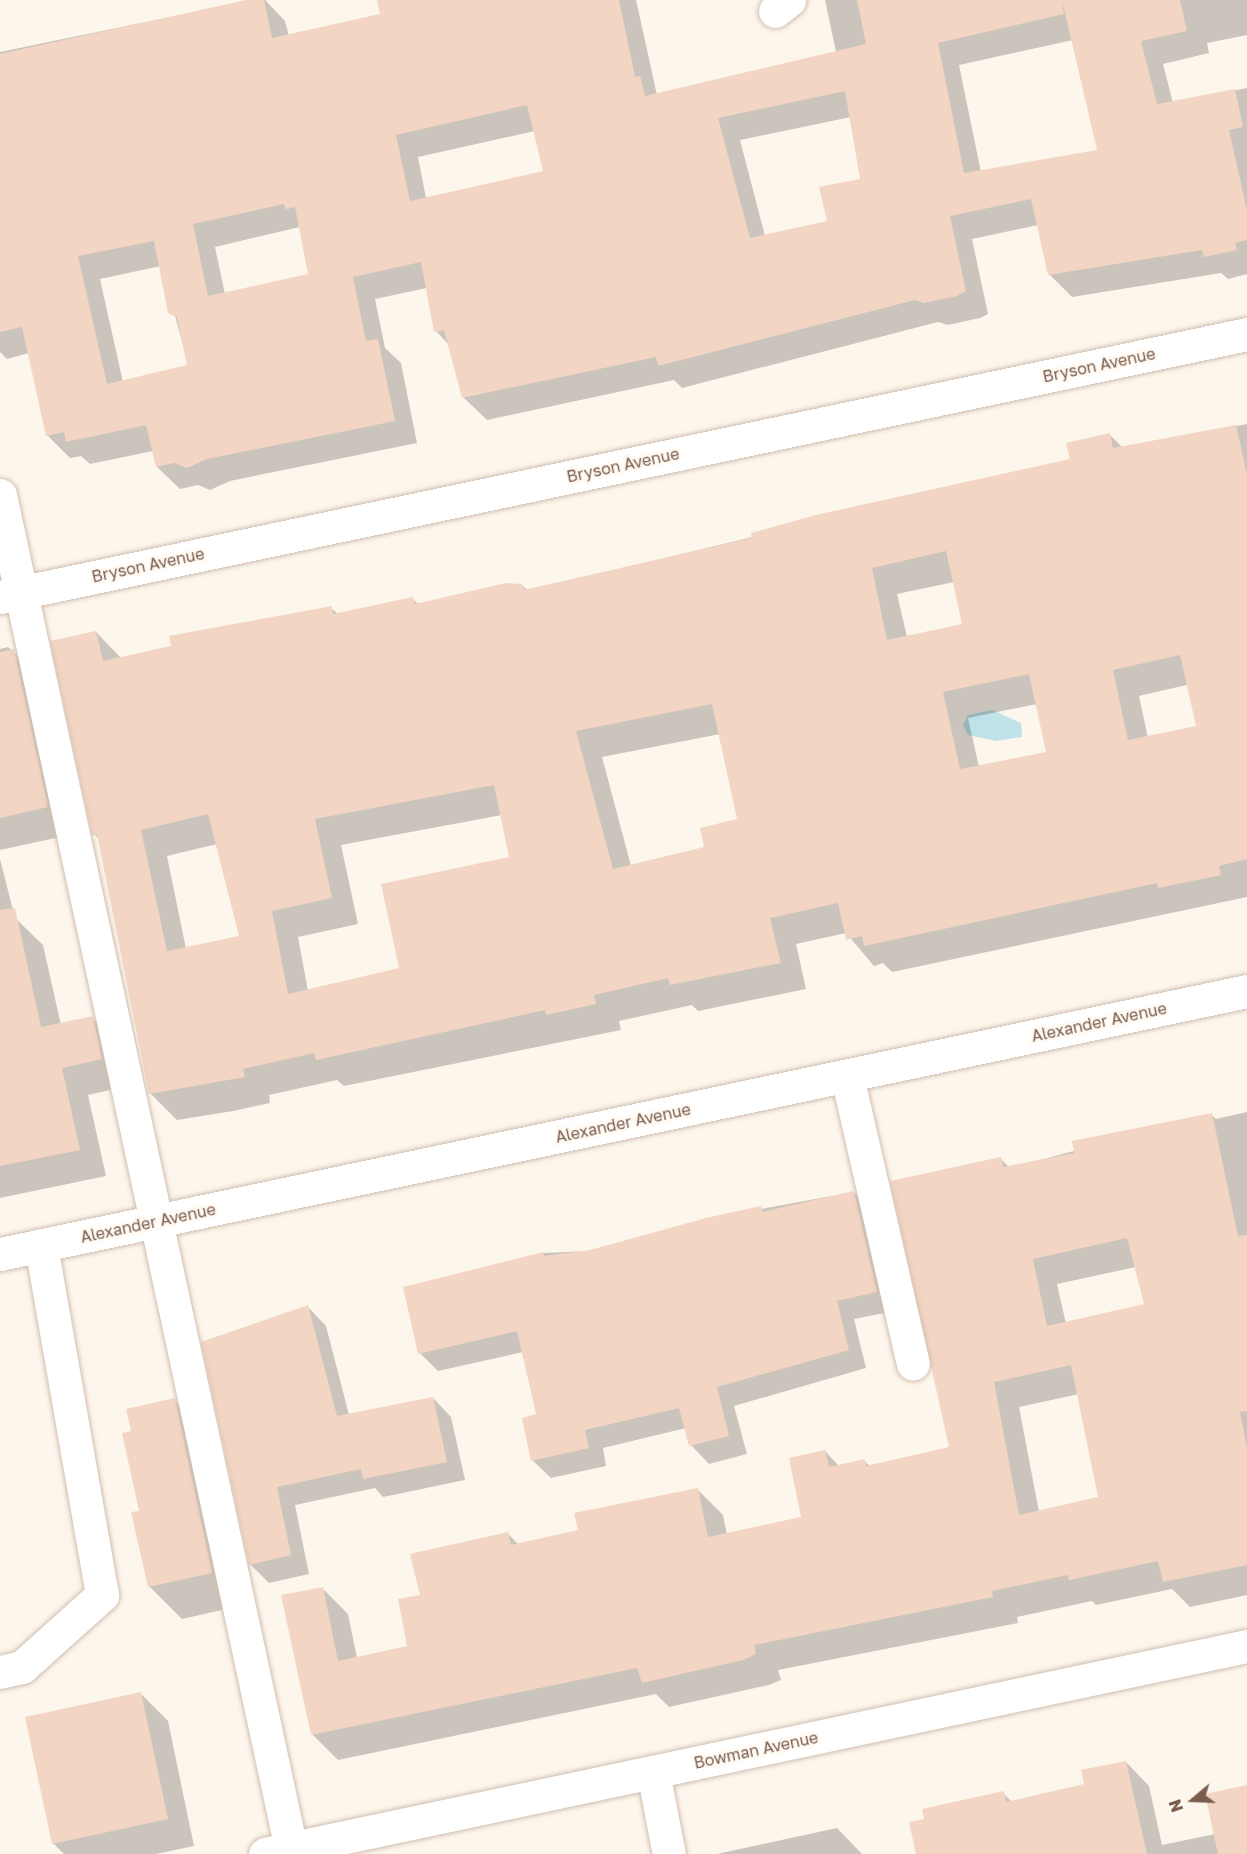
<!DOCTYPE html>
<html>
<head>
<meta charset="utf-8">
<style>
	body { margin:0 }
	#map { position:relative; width:1247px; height:1854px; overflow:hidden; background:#fdf6ec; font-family:"Golos Text",sans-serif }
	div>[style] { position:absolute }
	.water>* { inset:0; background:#bfe3e8 }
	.shadow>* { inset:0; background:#0003 }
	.building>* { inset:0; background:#f3d5c3 }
	.roads { filter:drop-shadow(0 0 2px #d1beb0) drop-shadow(0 0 2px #d1beb0) }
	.minor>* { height:33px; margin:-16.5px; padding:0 16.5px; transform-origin:16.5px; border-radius:16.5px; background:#fff }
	span { translate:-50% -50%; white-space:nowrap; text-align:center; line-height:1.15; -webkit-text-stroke:6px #fffaf3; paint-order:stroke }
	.street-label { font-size:16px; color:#7a5c4d }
	.north { position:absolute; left:1163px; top:1770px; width:60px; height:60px; -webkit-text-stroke:4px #fffaf3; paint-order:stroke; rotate:251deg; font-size:16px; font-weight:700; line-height:24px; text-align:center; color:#7a5c4d }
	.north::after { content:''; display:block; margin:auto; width:21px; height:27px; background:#7a5c4d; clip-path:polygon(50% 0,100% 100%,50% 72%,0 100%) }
</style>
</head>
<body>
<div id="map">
	<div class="water">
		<div style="clip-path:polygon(992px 710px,1021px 723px,1022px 737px,996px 741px,968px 735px,963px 725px,968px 715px)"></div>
	</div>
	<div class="shadow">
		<div style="clip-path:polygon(evenodd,253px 0,265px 0,285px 21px,289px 36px,382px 15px,378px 0,636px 0,657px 95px,836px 52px,825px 0,1247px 0,1247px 35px,1207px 43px,1209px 53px,1163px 64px,1173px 103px,1247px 88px,1247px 274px,1228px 279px,1221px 273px,1072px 297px,1049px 274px,1038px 225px,972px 239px,988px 314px,980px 318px,948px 325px,938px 322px,682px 388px,674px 380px,487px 420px,464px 398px,450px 346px,436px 331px,427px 288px,375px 299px,385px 348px,401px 363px,417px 443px,230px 481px,210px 490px,198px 485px,180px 489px,157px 467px,153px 451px,90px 464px,81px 456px,70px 458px,47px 435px,29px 353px,7px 359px,0 352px,0 52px,253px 0,1073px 40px,1098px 151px,981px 172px,959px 65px,1073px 40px,253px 0,851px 117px,861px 180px,829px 222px,765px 236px,740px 140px,851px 117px,253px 0,535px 131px,544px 172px,426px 198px,418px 157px,535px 131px,253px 0,300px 227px,310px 276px,225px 294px,215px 247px,300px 227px,253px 0,161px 266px,189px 366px,123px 382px,100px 279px,161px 266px)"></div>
		<div style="clip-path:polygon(evenodd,1247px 424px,1247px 671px,1139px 696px,1148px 738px,1198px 727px,1247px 699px,1247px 897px,892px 972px,883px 963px,874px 966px,846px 933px,796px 944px,806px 989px,698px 1011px,692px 1005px,619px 1021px,621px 1030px,344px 1086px,337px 1080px,269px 1095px,270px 1103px,233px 1111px,177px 1120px,150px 1093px,100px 840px,94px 834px,96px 632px,121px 658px,331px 608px,338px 614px,412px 598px,419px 605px,522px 585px,528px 591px,1072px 460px,1110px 435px,1123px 448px,1247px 424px,954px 582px,964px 625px,907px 637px,897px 594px,954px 582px,1247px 424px,1037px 704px,1048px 753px,979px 767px,968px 718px,1037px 704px,1247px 424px,720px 734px,739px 821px,706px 848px,631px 866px,602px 757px,720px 734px,1247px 424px,502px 815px,511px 858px,401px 969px,308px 991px,298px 937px,358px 924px,341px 845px,502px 815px,1247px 424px,217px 844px,241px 937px,186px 949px,167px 856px,217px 844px)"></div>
		<div style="clip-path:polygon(8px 647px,40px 677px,74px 834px,0 850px,0 649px)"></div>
		<div style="clip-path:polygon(0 859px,15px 918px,43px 945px,61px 1025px,92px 1018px,119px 1045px,128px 1086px,88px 1095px,106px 1176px,0 1198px)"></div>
		<div style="clip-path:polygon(evenodd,1247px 1112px,1247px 1595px,1190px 1607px,1172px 1589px,1096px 1605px,1092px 1601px,1017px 1617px,1018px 1623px,778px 1670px,781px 1680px,769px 1685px,669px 1707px,656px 1694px,338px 1760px,312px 1734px,322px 1588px,348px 1614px,357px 1658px,409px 1647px,422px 1596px,508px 1534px,519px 1545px,579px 1531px,697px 1489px,723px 1515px,727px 1535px,803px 1519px,825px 1451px,839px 1466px,864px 1461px,870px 1466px,951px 1448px,1001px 1159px,1010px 1168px,1211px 1114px,1216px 1119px,1247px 1112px,1136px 1267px,1146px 1305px,1066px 1324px,1057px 1284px,1136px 1267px,1247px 1112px,1079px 1394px,1100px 1498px,1039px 1512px,1019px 1407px,1079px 1394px)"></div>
		<div style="clip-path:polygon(854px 1192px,872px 1211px,895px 1311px,854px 1319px,866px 1368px,734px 1406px,747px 1454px,709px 1464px,691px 1445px,686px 1428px,603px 1448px,606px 1466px,551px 1478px,532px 1460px,538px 1416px,523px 1352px,438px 1371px,420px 1353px,543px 1253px,590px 1251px,706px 1219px)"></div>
		<div style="clip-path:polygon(308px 1307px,326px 1326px,349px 1415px,433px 1398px,451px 1417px,465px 1480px,383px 1497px,375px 1488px,295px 1505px,309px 1574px,269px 1583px,250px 1564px)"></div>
		<div style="clip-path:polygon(174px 1400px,207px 1433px,244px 1605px,182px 1619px,149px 1586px,133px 1432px)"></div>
		<div style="clip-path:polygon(141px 1694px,168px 1721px,194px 1846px,156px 1854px,64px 1854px,53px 1843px)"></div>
		<div style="clip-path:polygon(1126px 1762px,1149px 1786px,1162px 1845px,1215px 1834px,1247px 1786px,1247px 1854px,918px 1854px,926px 1820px,1003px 1793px,1012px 1802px,1086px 1785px)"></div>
		<div style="clip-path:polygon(837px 1828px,862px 1854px,717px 1854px)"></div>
	</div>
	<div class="building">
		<div style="clip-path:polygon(evenodd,246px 0,264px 0,272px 38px,380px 14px,377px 0,619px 0,635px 77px,640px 76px,645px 96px,866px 44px,857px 0,1062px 0,1064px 14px,938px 43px,964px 173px,1097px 150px,1062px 0,1180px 0,1187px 31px,1141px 41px,1157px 104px,1235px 89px,1243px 127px,1229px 130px,1247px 210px,1247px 240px,1235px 243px,1237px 250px,1204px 257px,1202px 250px,1048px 275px,1031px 199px,950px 216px,966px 291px,957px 296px,924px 303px,915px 300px,658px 366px,656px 357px,462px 398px,444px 330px,434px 332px,421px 262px,353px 277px,366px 341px,378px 339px,395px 421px,207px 459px,187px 468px,174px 463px,156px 467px,146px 425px,66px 442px,64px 432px,46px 436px,22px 327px,0 332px,0 54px,246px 0,845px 91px,860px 179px,819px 187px,827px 221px,750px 238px,718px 118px,845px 91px,246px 0,527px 105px,543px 171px,410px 201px,396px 135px,527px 105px,246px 0,284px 204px,285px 209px,295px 207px,308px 274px,208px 296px,193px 224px,284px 204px,246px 0,154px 241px,168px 313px,177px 317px,187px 365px,107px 384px,78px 256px,154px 241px)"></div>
		<div style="clip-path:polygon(evenodd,1236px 425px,1247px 474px,1247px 859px,1219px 866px,1221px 875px,1158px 888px,1157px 883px,864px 946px,862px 936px,846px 940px,838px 903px,770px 918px,781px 963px,670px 985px,668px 978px,594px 995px,596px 1004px,546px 1015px,545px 1010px,316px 1060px,314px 1053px,243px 1069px,245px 1077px,149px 1094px,97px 834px,92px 835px,50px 641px,96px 631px,103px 661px,171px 646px,169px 636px,332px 606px,333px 614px,413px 597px,415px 604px,506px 583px,522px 584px,524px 590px,752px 538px,751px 533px,820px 514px,1070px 459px,1066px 443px,1110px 433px,1113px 448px,1236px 425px,946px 551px,962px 624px,887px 640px,872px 568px,946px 551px,1236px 425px,1180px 655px,1196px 726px,1128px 740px,1113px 670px,1180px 655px,1236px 425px,1029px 674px,1046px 752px,960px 769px,943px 692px,1029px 674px,1236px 425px,712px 704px,737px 819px,700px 828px,704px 847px,613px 869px,576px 731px,712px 704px,1236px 425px,494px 785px,509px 857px,381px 884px,399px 968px,288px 994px,272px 911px,332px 898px,315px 819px,494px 785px,1236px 425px,208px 814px,239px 936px,167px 951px,141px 830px,208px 814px)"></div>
		<div style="clip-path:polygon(14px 649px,48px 807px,0 818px,0 652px)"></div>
		<div style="clip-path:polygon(15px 908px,41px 1027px,93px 1016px,102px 1059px,62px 1068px,80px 1150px,0 1166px,0 910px)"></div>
		<div style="clip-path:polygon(evenodd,1212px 1113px,1238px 1236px,1247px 1235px,1247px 1411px,1240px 1412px,1247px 1448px,1247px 1565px,1163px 1582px,1158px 1561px,1069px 1580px,1068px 1575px,992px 1591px,993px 1597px,754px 1645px,756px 1654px,743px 1660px,642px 1683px,637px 1668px,311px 1735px,281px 1595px,323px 1587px,338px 1661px,407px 1646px,398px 1599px,420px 1595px,410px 1554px,508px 1532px,511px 1545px,578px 1530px,574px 1513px,698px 1488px,708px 1537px,801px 1517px,789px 1458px,825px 1450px,829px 1467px,865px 1459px,866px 1466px,949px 1447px,890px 1181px,1001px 1157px,1003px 1167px,1074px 1153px,1072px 1141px,1212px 1113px,1127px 1238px,1144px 1304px,1047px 1326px,1033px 1259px,1127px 1238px,1212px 1113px,1071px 1365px,1098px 1497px,1019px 1515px,994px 1382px,1071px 1365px)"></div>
		<div style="clip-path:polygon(854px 1191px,877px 1292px,837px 1301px,849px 1350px,717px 1387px,729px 1436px,689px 1446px,679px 1408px,585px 1430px,589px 1448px,531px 1461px,522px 1418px,536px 1414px,517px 1331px,418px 1354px,403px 1287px,543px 1252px,544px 1256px,590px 1250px,706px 1218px,761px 1206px,762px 1212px)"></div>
		<div style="clip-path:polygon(308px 1305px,337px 1416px,433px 1397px,447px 1462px,363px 1479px,361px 1469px,277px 1487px,291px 1555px,249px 1565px,201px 1342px)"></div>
		<div style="clip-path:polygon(175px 1398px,212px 1573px,148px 1587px,131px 1512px,139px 1511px,122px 1433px,131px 1431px,126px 1409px)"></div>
		<div style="clip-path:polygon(141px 1692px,168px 1819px,52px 1844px,25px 1717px)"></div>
		<div style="clip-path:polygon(1126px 1761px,1147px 1854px,916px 1854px,909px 1822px,924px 1819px,922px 1809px,1004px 1791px,1006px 1802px,1084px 1784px,1081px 1770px)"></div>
		<div style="clip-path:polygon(1247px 1785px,1247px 1854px,1218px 1854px,1205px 1794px)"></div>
	</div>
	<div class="roads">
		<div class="minor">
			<div style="left:775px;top:11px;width:18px;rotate:-38deg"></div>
			<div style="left:0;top:495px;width:1390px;rotate:77.87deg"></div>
			<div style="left:0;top:597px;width:1274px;rotate:-11.91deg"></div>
			<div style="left:847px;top:1076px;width:295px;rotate:77.1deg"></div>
			<div style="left:0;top:1254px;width:1274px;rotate:-11.91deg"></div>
			<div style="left:0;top:1672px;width:23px;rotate:-13deg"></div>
			<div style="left:22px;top:1667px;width:108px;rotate:-42deg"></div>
			<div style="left:102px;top:1595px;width:355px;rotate:-99.9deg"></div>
			<div style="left:653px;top:1772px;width:84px;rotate:79deg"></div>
			<div style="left:265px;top:1854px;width:1004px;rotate:-11.96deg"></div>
		</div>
	</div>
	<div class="street-label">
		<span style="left:1099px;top:365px;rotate:-12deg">Bryson Avenue</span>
		<span style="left:623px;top:465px;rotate:-12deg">Bryson Avenue</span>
		<span style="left:148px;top:565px;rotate:-12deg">Bryson Avenue</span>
		<span style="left:1099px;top:1022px;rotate:-12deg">Alexander Avenue</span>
		<span style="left:623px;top:1123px;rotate:-12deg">Alexander Avenue</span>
		<span style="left:148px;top:1223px;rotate:-12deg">Alexander Avenue</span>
		<span style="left:756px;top:1750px;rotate:-12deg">Bowman Avenue</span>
	</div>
	<div class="north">N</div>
</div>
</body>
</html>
